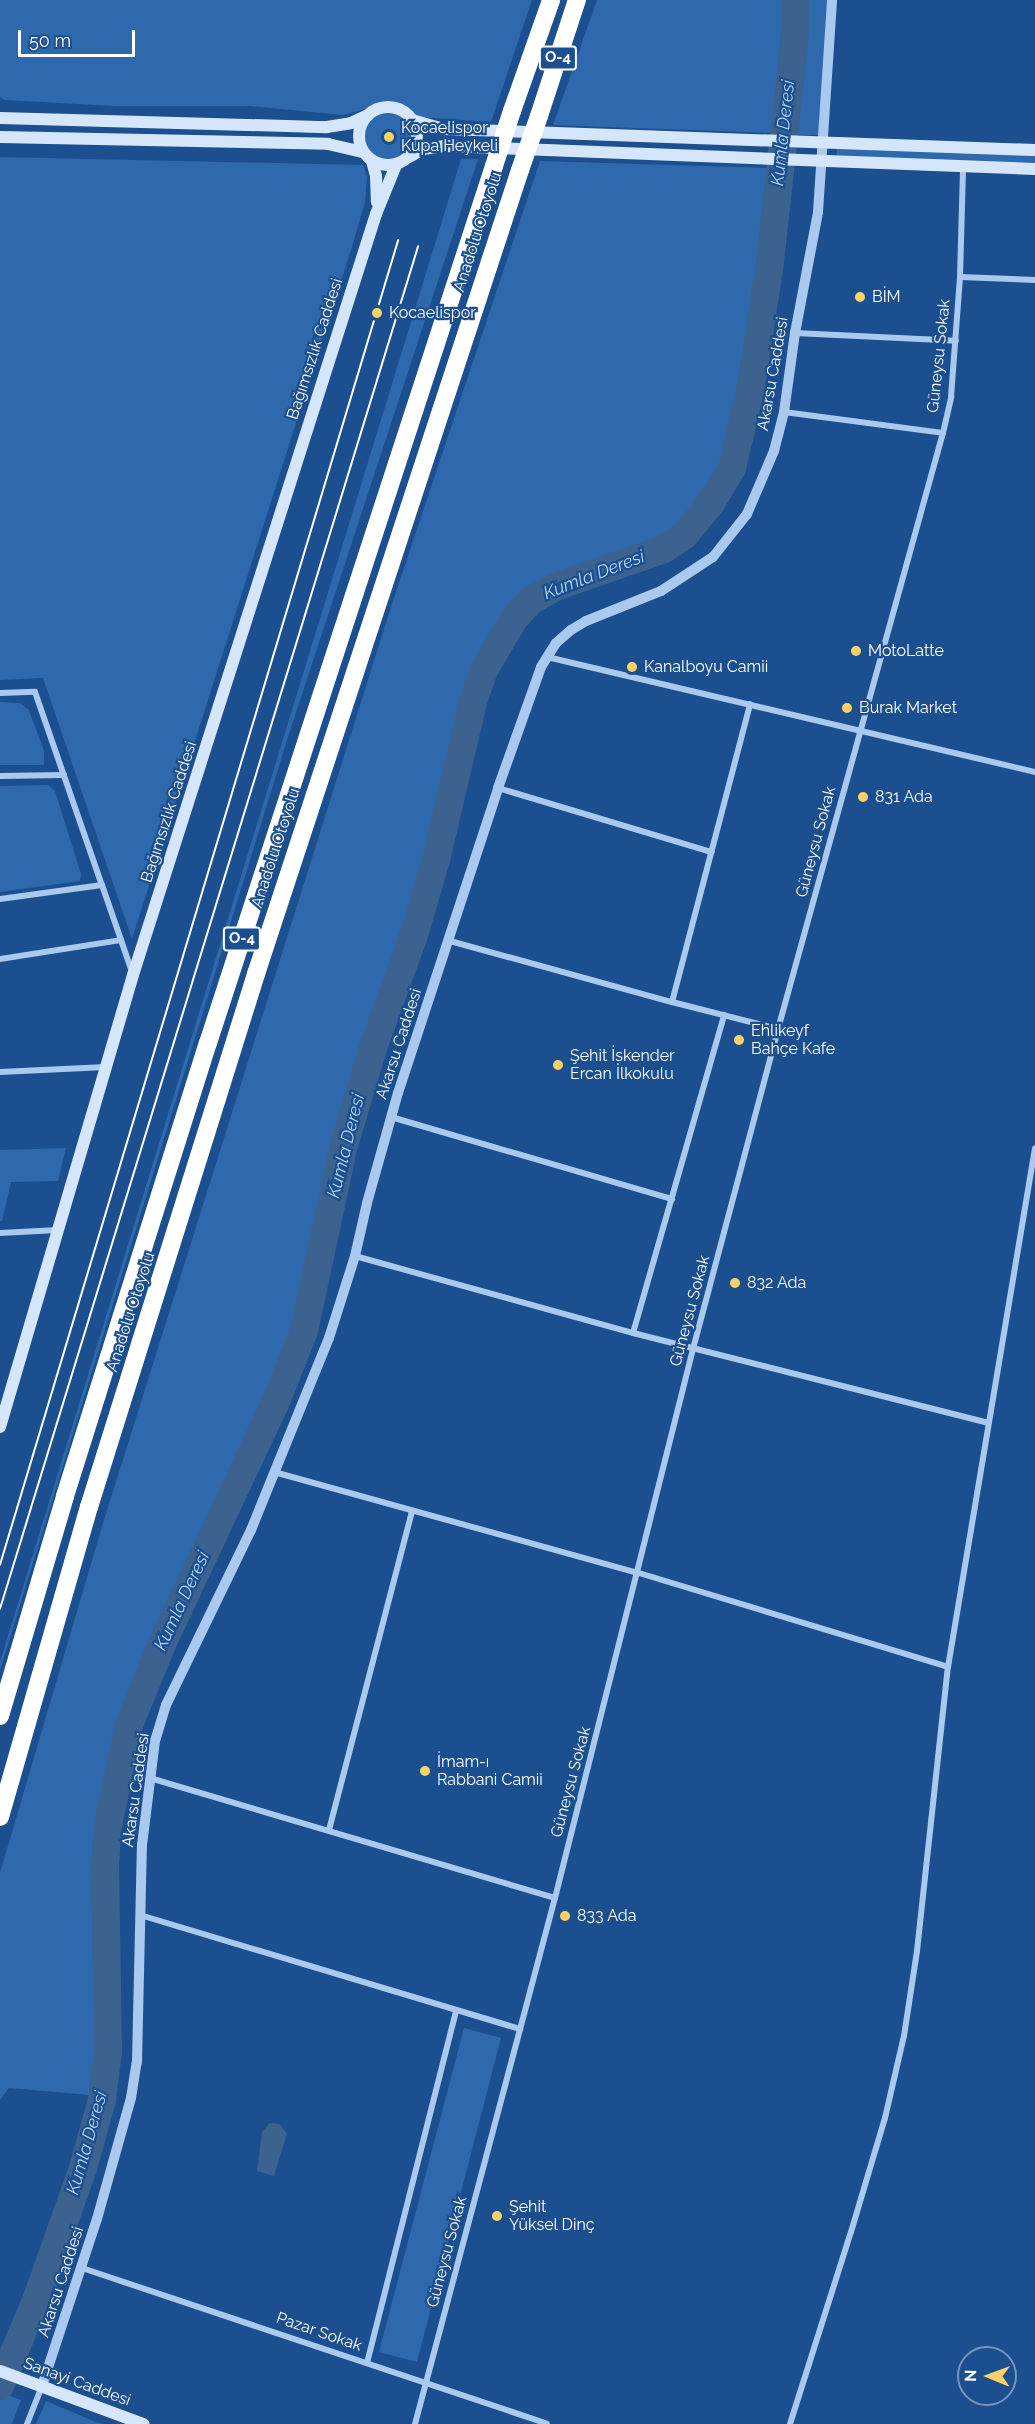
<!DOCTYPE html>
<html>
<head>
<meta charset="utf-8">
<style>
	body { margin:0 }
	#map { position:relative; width:1035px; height:2424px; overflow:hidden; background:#1b4f8f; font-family:Raleway,sans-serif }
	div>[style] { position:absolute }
	.green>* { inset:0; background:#2e69ad }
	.round { border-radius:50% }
	.water>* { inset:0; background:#3c6290 }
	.river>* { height:28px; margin:-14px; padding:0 14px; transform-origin:14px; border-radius:14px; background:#3c6290 }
	.minor>* { height:6px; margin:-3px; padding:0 3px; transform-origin:3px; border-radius:3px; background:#a9c9ee }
	.tertiary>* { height:10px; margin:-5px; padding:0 5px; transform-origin:5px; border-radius:5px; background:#a9c9ee }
	.secondary>* { height:12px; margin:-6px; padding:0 6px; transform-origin:6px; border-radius:6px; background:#d6e6fa }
	.secondary>.ring { margin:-6px; padding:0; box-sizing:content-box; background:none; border:12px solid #d6e6fa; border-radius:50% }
	.motorway>* { height:18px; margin:-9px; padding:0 9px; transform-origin:9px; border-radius:9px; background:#fff }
	.tram>* { height:1.5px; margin:-0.75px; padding:0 0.75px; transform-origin:0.75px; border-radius:0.75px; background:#fff }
	.motorway-bridge>* { height:18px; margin:-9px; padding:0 9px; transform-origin:9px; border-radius:9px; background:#fff }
	.dots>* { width:16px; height:16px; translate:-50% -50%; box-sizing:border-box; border:3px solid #1b4f8f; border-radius:50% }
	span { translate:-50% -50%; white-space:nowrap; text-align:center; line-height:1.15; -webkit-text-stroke:4.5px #1b4f8f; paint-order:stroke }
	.shield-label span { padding:2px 4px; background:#1b4f8f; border:2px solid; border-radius:4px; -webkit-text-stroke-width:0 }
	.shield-label { font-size:15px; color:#fff; font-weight:700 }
	.poi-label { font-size:16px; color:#fff }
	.left { translate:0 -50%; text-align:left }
	.street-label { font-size:16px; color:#fff }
	.water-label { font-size:18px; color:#b5d3f5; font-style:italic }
	.north { position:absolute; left:957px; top:2346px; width:60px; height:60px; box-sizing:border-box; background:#1b4f8f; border:2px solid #7695bc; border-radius:50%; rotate:271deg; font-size:16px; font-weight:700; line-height:24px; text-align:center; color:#fff }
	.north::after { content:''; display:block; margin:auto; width:21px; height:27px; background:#ffd166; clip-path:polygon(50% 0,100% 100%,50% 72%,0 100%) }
	.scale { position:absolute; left:18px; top:30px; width:117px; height:27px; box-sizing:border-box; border:3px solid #fff; border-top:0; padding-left:8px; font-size:18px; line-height:21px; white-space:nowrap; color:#fff; -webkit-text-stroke:4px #1b4f8f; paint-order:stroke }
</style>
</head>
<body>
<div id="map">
	<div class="green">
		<div style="clip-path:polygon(0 0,532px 0,491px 122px,417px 117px,399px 106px,388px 103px,343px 115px,250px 106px,114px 106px,5px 100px,0 97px)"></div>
		<div style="clip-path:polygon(597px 0,785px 0,771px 133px,553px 125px)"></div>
		<div style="clip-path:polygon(805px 0,832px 0,824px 135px,798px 135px)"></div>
		<div class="round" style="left:365px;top:113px;width:46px;height:46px"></div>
		<div style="clip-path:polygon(837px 144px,1035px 152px,1035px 165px,837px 158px)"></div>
		<div style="clip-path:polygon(0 157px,363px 165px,367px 177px,365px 202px,352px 247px,132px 939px,43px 678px,0 680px)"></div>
		<div style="clip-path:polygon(461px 159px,478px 159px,287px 740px,0 1670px,0 1662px)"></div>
		<div style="clip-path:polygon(540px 161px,769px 168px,745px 378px,725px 466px,683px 527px,661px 540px,552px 580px,526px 596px,500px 625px,482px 657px,461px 705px,426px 859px,373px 1020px,341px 1128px,293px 1339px,124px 1710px,109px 1759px,97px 1846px,97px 2060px,90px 2095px,9px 2088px,0 2100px,0 1873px,103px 1523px,389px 613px)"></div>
		<div style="clip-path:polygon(0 702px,20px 703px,29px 710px,44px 751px,44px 765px,0 765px)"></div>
		<div style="clip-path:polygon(48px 785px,55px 791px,81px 874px,80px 881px,0 892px,0 786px)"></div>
		<div style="clip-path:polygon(66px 1148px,58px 1181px,11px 1182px,2px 1221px,0 1221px,0 1150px)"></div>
		<div style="clip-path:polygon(464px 2028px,501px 2038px,417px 2362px,379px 2352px)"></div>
		<div style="clip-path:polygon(0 2392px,21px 2400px,12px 2424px,0 2424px)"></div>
		<div style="clip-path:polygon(46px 2401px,96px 2422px,103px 2424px,36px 2424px)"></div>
	</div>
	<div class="water">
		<div style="clip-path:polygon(270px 2123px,280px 2124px,287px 2134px,274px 2176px,257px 2171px,262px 2132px)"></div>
	</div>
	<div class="river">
		<div style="left:0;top:2386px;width:95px;rotate:-67.2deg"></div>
		<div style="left:37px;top:2298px;width:138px;rotate:-70.5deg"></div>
		<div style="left:83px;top:2168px;width:71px;rotate:-74.4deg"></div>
		<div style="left:102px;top:2100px;width:49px;rotate:-83deg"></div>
		<div style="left:108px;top:2051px;width:186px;rotate:-90.9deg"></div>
		<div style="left:105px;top:1865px;width:40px;rotate:-85.7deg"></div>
		<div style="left:108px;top:1825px;width:102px;rotate:-78.1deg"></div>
		<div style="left:129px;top:1725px;width:87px;rotate:-67.8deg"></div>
		<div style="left:162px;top:1644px;width:265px;rotate:-64.8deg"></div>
		<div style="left:275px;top:1404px;width:79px;rotate:-68.3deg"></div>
		<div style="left:304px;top:1331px;width:190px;rotate:-77.9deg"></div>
		<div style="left:344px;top:1145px;width:104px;rotate:-73.3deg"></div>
		<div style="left:374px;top:1045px;width:114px;rotate:-70deg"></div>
		<div style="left:413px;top:938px;width:81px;rotate:-73.6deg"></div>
		<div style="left:436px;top:860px;width:162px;rotate:-76.8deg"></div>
		<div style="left:473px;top:702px;width:34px;rotate:-71deg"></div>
		<div style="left:484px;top:670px;width:59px;rotate:-59.5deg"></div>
		<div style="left:514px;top:619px;width:26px;rotate:-47deg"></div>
		<div style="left:532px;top:600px;width:26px;rotate:-29deg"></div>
		<div style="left:555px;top:587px;width:115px;rotate:-19.2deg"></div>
		<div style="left:664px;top:549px;width:25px;rotate:-34deg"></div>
		<div style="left:685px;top:535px;width:41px;rotate:-50.9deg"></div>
		<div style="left:711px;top:503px;width:41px;rotate:-59deg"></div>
		<div style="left:732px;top:468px;width:83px;rotate:-76.8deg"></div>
		<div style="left:751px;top:387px;width:118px;rotate:-81.3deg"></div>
		<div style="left:769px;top:270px;width:235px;rotate:-83.7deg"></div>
		<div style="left:795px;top:36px;width:36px;rotate:-90deg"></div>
	</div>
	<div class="minor">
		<div style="left:960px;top:277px;width:110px;rotate:-88.4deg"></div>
		<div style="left:795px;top:333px;width:161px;rotate:2.8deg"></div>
		<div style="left:784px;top:412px;width:160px;rotate:7.5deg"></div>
		<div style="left:547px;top:657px;width:501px;rotate:13.26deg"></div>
		<div style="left:0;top:693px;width:35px;rotate:-2deg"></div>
		<div style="left:35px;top:692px;width:204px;rotate:70.9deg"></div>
		<div style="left:0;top:776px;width:64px;rotate:-0.9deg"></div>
		<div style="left:498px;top:788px;width:223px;rotate:16.7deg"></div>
		<div style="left:0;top:899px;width:103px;rotate:-7.8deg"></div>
		<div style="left:102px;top:885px;width:58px;rotate:70.9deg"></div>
		<div style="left:450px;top:941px;width:230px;rotate:15.4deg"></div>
		<div style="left:672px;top:1002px;width:308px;rotate:-75.3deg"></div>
		<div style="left:0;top:959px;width:122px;rotate:-8.9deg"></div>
		<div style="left:121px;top:940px;width:34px;rotate:71deg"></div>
		<div style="left:672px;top:1002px;width:109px;rotate:14.3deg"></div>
		<div style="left:0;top:1072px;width:106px;rotate:-2.7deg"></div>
		<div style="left:391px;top:1117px;width:293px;rotate:16.3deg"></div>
		<div style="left:0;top:1233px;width:58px;rotate:-3deg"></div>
		<div style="left:355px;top:1256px;width:288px;rotate:15.5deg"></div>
		<div style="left:633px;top:1333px;width:366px;rotate:14.2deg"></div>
		<div style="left:633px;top:1333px;width:331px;rotate:-74deg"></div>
		<div style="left:274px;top:1472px;width:379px;rotate:15.5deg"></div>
		<div style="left:639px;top:1573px;width:323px;rotate:16.9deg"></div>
		<div style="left:150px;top:1778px;width:422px;rotate:16.5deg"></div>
		<div style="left:329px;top:1830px;width:329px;rotate:-75.4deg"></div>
		<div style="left:140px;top:1915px;width:397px;rotate:16.7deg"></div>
		<div style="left:82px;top:2268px;width:490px;rotate:18.5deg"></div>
		<div style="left:367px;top:2363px;width:362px;rotate:-75.8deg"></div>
		<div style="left:27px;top:2424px;width:41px;rotate:-68.5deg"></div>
		<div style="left:415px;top:2424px;width:544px;rotate:-75.1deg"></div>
		<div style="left:555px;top:1898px;width:566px;rotate:-75.89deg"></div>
		<div style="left:693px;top:1349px;width:331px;rotate:-75.1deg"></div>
		<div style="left:778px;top:1029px;width:618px;rotate:-74.53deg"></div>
		<div style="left:943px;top:433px;width:37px;rotate:-77deg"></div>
		<div style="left:951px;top:397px;width:120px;rotate:-85.7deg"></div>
		<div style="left:960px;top:277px;width:75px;rotate:2.3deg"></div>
		<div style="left:790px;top:2424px;width:201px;rotate:-72.4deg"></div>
		<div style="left:851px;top:2232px;width:119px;rotate:-73.4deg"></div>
		<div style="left:885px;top:2118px;width:84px;rotate:-77deg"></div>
		<div style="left:904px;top:2036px;width:86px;rotate:-81.3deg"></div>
		<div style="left:917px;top:1951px;width:286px;rotate:-83.8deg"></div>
		<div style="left:948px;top:1667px;width:526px;rotate:-80.48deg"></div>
	</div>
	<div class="tertiary">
		<div style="left:42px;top:2386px;width:176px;rotate:-71.8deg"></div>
		<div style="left:97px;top:2219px;width:126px;rotate:-74.3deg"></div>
		<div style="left:131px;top:2098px;width:36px;rotate:-81deg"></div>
		<div style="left:137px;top:2062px;width:217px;rotate:-88.7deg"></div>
		<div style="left:142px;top:1845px;width:105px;rotate:-82.9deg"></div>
		<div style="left:155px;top:1741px;width:38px;rotate:-73deg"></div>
		<div style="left:166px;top:1705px;width:195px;rotate:-64.1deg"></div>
		<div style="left:251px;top:1530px;width:207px;rotate:-67.9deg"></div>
		<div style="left:329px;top:1338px;width:86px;rotate:-72.4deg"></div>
		<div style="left:355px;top:1256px;width:54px;rotate:-77.2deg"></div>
		<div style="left:367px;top:1203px;width:114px;rotate:-74.3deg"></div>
		<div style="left:398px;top:1093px;width:321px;rotate:-71.8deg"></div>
		<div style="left:498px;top:788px;width:128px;rotate:-70.4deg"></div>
		<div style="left:541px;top:667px;width:28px;rotate:-58deg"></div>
		<div style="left:556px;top:643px;width:20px;rotate:-41deg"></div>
		<div style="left:571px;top:630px;width:17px;rotate:-31deg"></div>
		<div style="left:586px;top:621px;width:81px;rotate:-21.8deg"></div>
		<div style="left:661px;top:591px;width:62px;rotate:-33.2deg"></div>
		<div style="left:713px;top:557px;width:55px;rotate:-51.7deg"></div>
		<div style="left:747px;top:514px;width:69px;rotate:-66.8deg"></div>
		<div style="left:774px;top:451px;width:40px;rotate:-75.6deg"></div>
		<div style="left:784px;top:412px;width:80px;rotate:-82.1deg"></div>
		<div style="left:795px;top:333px;width:123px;rotate:-79.2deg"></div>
		<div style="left:818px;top:212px;width:212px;rotate:-86.2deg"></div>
	</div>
	<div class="secondary">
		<div class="ring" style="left:359px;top:107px;width:46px;height:46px"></div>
		<div style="left:0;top:118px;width:327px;rotate:1.6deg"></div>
		<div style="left:327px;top:127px;width:24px;rotate:-9deg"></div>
		<div style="left:351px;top:123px;width:19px;rotate:-25deg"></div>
		<div style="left:412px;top:120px;width:33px;rotate:16deg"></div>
		<div style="left:444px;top:129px;width:591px;rotate:2.04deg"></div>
		<div style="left:0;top:137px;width:328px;rotate:1.2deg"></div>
		<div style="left:328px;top:144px;width:36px;rotate:13deg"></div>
		<div style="left:409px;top:157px;width:16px;rotate:-30deg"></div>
		<div style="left:423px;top:149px;width:21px;rotate:-8deg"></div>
		<div style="left:444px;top:146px;width:591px;rotate:2.23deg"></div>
		<div style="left:372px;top:161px;width:16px;rotate:75deg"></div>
		<div style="left:376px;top:176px;width:26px;rotate:88deg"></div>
		<div style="left:0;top:1427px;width:471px;rotate:-73.6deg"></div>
		<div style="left:133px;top:975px;width:799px;rotate:-72.29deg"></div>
		<div style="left:376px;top:214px;width:53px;rotate:-67.8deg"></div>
		<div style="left:0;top:2371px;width:153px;rotate:20.3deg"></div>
	</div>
	<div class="motorway">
		<div style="left:512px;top:111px;width:118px;rotate:-70.6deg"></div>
		<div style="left:539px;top:116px;width:122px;rotate:-71.9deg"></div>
		<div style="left:0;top:1716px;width:229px;rotate:-73.5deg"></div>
		<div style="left:65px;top:1496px;width:475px;rotate:-72.5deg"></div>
		<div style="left:208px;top:1043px;width:922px;rotate:-71.94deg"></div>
		<div style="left:0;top:1817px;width:323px;rotate:-74deg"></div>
		<div style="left:89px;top:1507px;width:559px;rotate:-72.6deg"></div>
		<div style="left:256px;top:974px;width:846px;rotate:-71.82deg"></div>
	</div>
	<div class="tram">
		<div style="left:0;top:1565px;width:1383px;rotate:-73.27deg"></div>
		<div style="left:0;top:1609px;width:1425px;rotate:-72.94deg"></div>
	</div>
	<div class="motorway-bridge">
		<div style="left:494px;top:166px;width:58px;rotate:-71.9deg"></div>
		<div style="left:520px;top:170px;width:57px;rotate:-70.6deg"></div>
	</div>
	<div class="dots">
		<div style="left:389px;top:137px;background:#ffd166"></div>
		<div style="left:860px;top:297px;background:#ffd166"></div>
		<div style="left:377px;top:313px;background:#ffd166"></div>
		<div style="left:856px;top:651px;background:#ffd166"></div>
		<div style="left:632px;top:667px;background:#ffd166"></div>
		<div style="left:847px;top:708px;background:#ffd166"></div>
		<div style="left:863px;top:797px;background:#ffd166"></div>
		<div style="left:739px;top:1040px;background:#ffd166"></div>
		<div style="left:558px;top:1065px;background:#ffd166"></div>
		<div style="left:735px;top:1283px;background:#ffd166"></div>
		<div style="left:425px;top:1771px;background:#ffd166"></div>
		<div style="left:565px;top:1916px;background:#ffd166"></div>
		<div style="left:497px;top:2216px;background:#ffd166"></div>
	</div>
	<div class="shield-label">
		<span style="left:558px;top:58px">O-4</span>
		<span style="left:242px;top:939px">O-4</span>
	</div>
	<div class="poi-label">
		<span class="left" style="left:401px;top:137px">Kocaelispor<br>Kupa Heykeli</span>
		<span class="left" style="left:872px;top:297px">BİM</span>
		<span class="left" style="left:389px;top:313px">Kocaelispor</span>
		<span class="left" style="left:868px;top:651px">MotoLatte</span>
		<span class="left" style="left:644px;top:667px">Kanalboyu Camii</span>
		<span class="left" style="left:859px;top:708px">Burak Market</span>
		<span class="left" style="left:875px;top:797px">831 Ada</span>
		<span class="left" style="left:751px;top:1040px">Ehlikeyf<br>Bahçe Kafe</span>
		<span class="left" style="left:570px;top:1065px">Şehit İskender<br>Ercan İlkokulu</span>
		<span class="left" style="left:747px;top:1283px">832 Ada</span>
		<span class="left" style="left:437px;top:1771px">İmam-ı<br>Rabbani Camii</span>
		<span class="left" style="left:577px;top:1916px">833 Ada</span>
		<span class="left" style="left:509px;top:2216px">Şehit<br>Yüksel Dinç</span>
	</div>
	<div class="street-label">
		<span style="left:478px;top:232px;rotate:-72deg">Anadolu Otoyolu</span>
		<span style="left:315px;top:349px;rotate:-72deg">Bağımsızlık Caddesi</span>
		<span style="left:939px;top:356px;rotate:-84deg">Güneysu Sokak</span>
		<span style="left:773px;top:374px;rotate:-80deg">Akarsu Caddesi</span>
		<span style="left:169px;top:812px;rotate:-72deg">Bağımsızlık Caddesi</span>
		<span style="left:816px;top:842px;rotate:-75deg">Güneysu Sokak</span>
		<span style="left:276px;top:848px;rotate:-72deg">Anadolu Otoyolu</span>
		<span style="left:399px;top:1044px;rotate:-72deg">Akarsu Caddesi</span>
		<span style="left:690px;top:1311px;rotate:-75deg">Güneysu Sokak</span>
		<span style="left:131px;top:1312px;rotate:-72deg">Anadolu Otoyolu</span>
		<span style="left:571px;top:1782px;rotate:-75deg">Güneysu Sokak</span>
		<span style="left:136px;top:1790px;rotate:-82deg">Akarsu Caddesi</span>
		<span style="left:447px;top:2252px;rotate:-75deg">Güneysu Sokak</span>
		<span style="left:61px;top:2282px;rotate:-72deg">Akarsu Caddesi</span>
		<span style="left:319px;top:2332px;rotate:19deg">Pazar Sokak</span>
		<span style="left:77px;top:2382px;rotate:20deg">Sanayi Caddesi</span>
	</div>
	<div class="water-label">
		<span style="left:783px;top:133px;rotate:-84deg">Kumla Deresi</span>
		<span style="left:594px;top:575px;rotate:-21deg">Kumla Deresi</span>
		<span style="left:346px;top:1146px;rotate:-76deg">Kumla Deresi</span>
		<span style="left:182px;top:1601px;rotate:-65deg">Kumla Deresi</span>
		<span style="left:87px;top:2143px;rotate:-74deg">Kumla Deresi</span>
	</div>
	<div class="north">N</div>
	<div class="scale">50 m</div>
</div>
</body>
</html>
